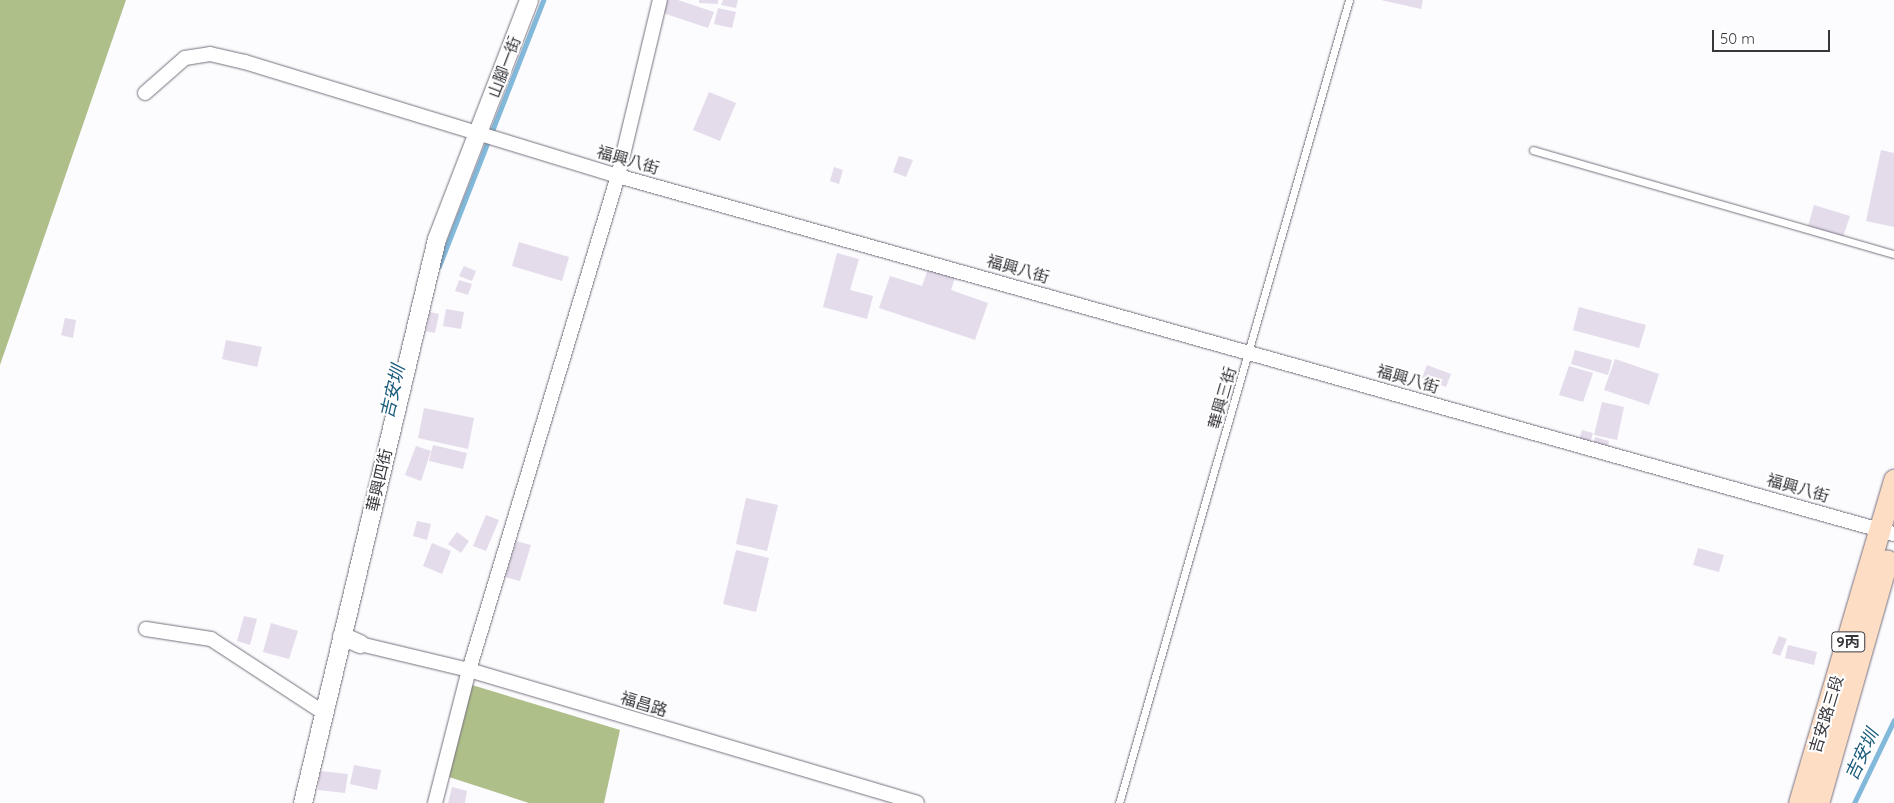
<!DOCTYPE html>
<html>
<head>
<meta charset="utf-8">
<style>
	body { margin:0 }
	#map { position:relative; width:1894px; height:803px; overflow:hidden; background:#fcfbfe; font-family:Quicksand,"Noto Sans TC",sans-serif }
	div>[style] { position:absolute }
	.forest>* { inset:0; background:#aebf8a }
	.stream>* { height:5px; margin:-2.5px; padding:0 2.5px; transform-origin:2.5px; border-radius:2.5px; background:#82b9da }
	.building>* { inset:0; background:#e4dceb }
	.roads { filter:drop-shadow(0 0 1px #77707d) drop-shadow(0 0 1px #77707d) }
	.service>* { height:7px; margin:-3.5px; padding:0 3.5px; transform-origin:3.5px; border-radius:3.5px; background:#fff }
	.minor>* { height:14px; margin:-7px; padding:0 7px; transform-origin:7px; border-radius:7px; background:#fff }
	.tertiary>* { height:18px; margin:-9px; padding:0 9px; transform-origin:9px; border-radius:9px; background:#fff }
	.primary>* { height:21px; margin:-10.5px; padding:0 10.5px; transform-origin:10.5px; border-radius:10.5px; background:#feddc5 }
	span { translate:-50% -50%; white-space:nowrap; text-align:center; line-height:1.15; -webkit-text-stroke:4px #fff; paint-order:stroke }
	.shield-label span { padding:1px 4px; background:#fff; border:1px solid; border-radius:4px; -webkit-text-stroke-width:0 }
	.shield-label { font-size:15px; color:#38353b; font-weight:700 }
	.street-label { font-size:16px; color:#38353b }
	.water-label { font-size:18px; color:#1b5c7d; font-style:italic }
	.scale { position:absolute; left:1712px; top:30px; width:118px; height:22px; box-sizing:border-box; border:2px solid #38353b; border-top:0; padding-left:6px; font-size:15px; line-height:18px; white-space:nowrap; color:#38353b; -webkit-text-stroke:4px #fff; paint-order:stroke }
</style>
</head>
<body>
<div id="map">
	<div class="forest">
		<div style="clip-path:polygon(0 0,126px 0,0 365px)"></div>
		<div style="clip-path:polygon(472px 685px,620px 730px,604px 803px,529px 803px,449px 777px)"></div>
	</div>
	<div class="stream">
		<div style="left:439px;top:266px;width:286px;rotate:-68.6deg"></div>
		<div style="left:1854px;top:803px;width:92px;rotate:-64.3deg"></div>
	</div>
	<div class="building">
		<div style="clip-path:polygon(664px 0,678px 0,714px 12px,708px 28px,660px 12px)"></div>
		<div style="clip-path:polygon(699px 0,718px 0,718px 4px,699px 3px)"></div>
		<div style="clip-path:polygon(723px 0,738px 0,736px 8px,721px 5px)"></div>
		<div style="clip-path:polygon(1381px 0,1423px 0,1421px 9px)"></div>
		<div style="clip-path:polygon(718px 8px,736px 12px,732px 28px,714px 24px)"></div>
		<div style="clip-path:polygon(709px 92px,736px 103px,720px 141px,693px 130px)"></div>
		<div style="clip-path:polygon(1881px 150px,1894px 153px,1894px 227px,1866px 221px)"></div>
		<div style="clip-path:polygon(899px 156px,913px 160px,906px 177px,893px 172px)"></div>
		<div style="clip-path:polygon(834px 167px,843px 170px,839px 184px,830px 181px)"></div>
		<div style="clip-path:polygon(1814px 205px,1850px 216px,1843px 237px,1808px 226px)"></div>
		<div style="clip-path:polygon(519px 242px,569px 257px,562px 281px,512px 266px)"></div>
		<div style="clip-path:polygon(837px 253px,859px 259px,850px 290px,873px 296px,867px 319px,823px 307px)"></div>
		<div style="clip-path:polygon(464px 266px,476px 271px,472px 281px,459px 276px)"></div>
		<div style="clip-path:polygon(928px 269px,955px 278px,951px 290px,988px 303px,975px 340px,879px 308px,890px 276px,922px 286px)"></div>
		<div style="clip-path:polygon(459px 280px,472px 284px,468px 295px,455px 291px)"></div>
		<div style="clip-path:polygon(1579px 307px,1646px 325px,1639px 348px,1573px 330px)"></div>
		<div style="clip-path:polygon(446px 309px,464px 312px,461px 329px,443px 326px)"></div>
		<div style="clip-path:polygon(430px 312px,439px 314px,435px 333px,426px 331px)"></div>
		<div style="clip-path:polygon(65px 318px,76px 320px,73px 338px,61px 335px)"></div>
		<div style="clip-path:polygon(226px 340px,262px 347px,257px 367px,222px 359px)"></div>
		<div style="clip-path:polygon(1575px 350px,1612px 360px,1608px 375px,1571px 364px)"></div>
		<div style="clip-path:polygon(1615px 359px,1659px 374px,1649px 405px,1604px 390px)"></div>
		<div style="clip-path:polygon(1427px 365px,1451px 374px,1446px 387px,1422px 378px)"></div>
		<div style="clip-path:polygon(1569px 366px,1593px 373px,1583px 402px,1559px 395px)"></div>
		<div style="clip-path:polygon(1602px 402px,1624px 407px,1617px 440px,1594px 435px)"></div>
		<div style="clip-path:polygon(424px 408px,474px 418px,468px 449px,418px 438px)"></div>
		<div style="clip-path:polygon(1582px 430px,1593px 433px,1590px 443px,1579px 440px)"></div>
		<div style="clip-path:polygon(1595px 437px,1609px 441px,1608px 446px,1594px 442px)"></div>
		<div style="clip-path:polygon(433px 445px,467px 453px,463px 469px,429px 461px)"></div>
		<div style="clip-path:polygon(416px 446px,431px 451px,421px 481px,405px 475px)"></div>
		<div style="clip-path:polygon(746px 498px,778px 505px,767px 551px,736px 544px)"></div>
		<div style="clip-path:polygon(486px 515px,499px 520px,486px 551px,473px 546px)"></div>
		<div style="clip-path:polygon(417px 521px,431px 524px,427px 540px,413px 536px)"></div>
		<div style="clip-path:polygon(457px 532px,469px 541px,461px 553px,448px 544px)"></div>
		<div style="clip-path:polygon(516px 541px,531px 545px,520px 581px,505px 577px)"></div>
		<div style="clip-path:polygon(432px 543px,451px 551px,442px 574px,423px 566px)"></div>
		<div style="clip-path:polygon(1698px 548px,1724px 555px,1719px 572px,1693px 565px)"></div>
		<div style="clip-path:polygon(736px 550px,769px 558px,756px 612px,723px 604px)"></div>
		<div style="clip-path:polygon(244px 616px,257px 619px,250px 645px,237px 641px)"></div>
		<div style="clip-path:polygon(271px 623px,298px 631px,289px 659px,263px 652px)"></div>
		<div style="clip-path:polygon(1779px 636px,1787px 639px,1780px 656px,1772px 653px)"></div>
		<div style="clip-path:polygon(1788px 645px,1817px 652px,1814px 665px,1785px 658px)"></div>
		<div style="clip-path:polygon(354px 765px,381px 770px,377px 790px,350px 784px)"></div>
		<div style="clip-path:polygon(320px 771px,348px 774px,345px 793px,318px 790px)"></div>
		<div style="clip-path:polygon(452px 787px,467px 791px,465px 803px,448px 803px)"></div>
	</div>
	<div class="roads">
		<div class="service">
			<div style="left:1533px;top:150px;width:376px;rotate:16.1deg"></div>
			<div style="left:1119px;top:803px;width:835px;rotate:-74.02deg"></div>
		</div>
		<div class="minor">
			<div style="left:145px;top:93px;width:53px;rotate:-41.2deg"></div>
			<div style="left:185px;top:58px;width:25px;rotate:-9deg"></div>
			<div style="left:210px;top:54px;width:36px;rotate:13deg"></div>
			<div style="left:245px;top:62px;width:390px;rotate:17deg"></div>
			<div style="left:618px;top:176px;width:1325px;rotate:15.67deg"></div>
			<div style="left:146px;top:629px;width:66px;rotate:8.7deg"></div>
			<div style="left:211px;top:639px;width:135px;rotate:33.2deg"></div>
			<div style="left:360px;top:644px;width:112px;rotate:13.4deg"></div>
			<div style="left:469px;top:670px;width:467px;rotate:16.5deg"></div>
			<div style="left:435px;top:803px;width:137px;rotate:-75.7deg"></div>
			<div style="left:469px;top:670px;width:516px;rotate:-73.22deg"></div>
			<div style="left:618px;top:176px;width:181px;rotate:-76.6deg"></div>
		</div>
		<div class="tertiary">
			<div style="left:342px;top:636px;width:20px;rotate:24deg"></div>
			<div style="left:303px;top:803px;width:580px;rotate:-76.63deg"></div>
			<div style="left:437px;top:239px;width:256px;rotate:-68.9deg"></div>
		</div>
		<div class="primary">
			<div style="left:1799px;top:803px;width:337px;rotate:-73.6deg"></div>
			<div style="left:1818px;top:803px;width:252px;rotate:-74.1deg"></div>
		</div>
	</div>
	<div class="shield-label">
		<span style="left:1848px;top:642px">9丙</span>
	</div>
	<div class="street-label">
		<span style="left:504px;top:67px;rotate:-69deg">山腳一街</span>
		<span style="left:628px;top:160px;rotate:16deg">福興八街</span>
		<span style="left:1018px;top:269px;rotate:16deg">福興八街</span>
		<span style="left:1408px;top:379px;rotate:16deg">福興八街</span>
		<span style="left:1222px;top:398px;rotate:-74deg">華興三街</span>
		<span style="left:379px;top:480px;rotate:-77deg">華興四街</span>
		<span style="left:1798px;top:488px;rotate:16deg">福興八街</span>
		<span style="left:644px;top:704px;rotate:17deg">福昌路</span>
		<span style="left:1826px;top:714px;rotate:-73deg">吉安路三段</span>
	</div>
	<div class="water-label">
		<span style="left:393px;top:392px;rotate:-77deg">吉安圳</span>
		<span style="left:1862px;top:755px;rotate:-65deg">吉安圳</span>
	</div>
	<div class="scale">50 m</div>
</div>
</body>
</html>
